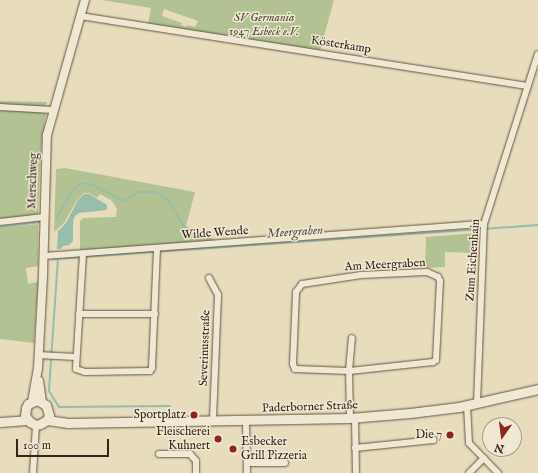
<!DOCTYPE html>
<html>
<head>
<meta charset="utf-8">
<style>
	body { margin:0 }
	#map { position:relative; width:538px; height:473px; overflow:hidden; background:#e7ddbd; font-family:"IM FELL English",serif }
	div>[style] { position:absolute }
	.green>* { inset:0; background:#b3c293 }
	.water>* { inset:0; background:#98bdaa }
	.stream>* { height:2px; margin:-1px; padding:0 1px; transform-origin:1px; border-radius:1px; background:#98bdaa }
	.roads { filter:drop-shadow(0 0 1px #645244) drop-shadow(0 0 1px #645244) }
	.minor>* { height:6px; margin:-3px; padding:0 3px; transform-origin:3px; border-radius:3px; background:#efe9d4 }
	.tertiary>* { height:8px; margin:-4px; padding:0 4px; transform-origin:4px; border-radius:4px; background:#efe9d4 }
	.secondary>* { height:9px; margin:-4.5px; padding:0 4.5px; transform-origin:4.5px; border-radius:4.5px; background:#efe9d4 }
	.dots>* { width:11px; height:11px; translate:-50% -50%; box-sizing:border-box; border:2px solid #efe9d4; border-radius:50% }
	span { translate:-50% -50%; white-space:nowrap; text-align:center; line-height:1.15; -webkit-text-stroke:3px #efe9d4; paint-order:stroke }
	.park-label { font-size:12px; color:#574b39; font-style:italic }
	.street-label { font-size:12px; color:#38231b }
	.poi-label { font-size:12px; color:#38231b }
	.right { translate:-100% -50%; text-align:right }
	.left { translate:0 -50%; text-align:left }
	.water-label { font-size:13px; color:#555146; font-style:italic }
	.north { position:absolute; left:482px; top:417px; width:40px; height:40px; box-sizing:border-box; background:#efe9d4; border:1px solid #a69a8a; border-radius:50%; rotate:194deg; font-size:11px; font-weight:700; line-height:16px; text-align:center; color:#38231b }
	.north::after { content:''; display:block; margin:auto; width:14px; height:18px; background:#8f2418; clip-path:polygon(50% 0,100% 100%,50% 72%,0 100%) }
	.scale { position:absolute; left:16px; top:439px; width:93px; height:18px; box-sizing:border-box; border:2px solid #38231b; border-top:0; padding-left:5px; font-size:12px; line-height:14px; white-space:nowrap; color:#38231b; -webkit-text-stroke:3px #efe9d4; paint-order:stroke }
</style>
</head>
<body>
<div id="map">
	<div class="green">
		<div style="clip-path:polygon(evenodd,102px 0,334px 0,320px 51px,148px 24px,151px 8px,102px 0,164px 9px,198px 21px,195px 27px,187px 25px,186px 27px,181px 25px,182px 23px,162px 16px,164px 9px)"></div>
		<div style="clip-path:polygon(0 101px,47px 102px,45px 107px,0 106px)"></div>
		<div style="clip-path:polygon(0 110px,42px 112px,46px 114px,41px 147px,38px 216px,0 221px)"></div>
		<div style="clip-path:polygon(65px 168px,195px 192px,186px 226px,217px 241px,80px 250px,80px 221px,83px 218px,116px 217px,117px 209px,112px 201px,100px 194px,97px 198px,89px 193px,84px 193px,77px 200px,64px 223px,54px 232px,56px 169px)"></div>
		<div style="clip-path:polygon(38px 224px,38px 266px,26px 268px,28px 284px,38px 282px,34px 343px,0 339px,0 228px)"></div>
		<div style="clip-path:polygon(477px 233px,477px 253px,445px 252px,445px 267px,425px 268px,426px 237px)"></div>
	</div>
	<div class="water">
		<div style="clip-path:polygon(84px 194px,89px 194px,107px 205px,107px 210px,79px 213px,75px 216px,73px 221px,73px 241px,69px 245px,63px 246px,61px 249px,57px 249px,58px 231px,66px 223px,78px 200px)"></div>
	</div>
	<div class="stream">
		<div style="left:56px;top:219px;width:32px;rotate:-60deg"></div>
		<div style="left:72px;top:191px;width:10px;rotate:-45deg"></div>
		<div style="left:79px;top:184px;width:7px;rotate:-8deg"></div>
		<div style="left:86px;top:183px;width:7px;rotate:16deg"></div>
		<div style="left:93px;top:185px;width:34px;rotate:28deg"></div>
		<div style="left:123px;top:201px;width:17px;rotate:-31deg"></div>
		<div style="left:138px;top:192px;width:18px"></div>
		<div style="left:156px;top:192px;width:14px;rotate:34deg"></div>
		<div style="left:168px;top:200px;width:35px;rotate:59deg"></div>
		<div style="left:186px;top:230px;width:25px;rotate:21deg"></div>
		<div style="left:209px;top:239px;width:4px;rotate:56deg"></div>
		<div style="left:0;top:227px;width:41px;rotate:-7deg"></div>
		<div style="left:58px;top:258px;width:133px;rotate:93.9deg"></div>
		<div style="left:49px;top:391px;width:19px;rotate:58deg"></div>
		<div style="left:59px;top:407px;width:111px;rotate:-0.5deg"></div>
		<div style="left:53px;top:259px;width:486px;rotate:-4deg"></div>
	</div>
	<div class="roads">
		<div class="minor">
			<div style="left:80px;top:16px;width:453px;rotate:8.9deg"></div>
			<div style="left:0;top:107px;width:53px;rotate:3.2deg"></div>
			<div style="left:0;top:222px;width:44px;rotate:-6.5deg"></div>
			<div style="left:83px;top:254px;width:115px;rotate:93.5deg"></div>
			<div style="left:76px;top:369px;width:9px;rotate:18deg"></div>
			<div style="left:85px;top:372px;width:65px;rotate:-0.9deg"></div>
			<div style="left:150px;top:371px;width:4px;rotate:-56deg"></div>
			<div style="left:152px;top:368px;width:120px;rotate:-87.6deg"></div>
			<div style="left:44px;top:256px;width:441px;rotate:-4.2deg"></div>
			<div style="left:427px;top:272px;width:12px;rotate:24deg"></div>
			<div style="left:438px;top:277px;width:4px;rotate:63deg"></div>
			<div style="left:440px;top:281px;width:79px;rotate:92.9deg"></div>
			<div style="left:436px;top:360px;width:4px;rotate:146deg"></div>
			<div style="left:433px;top:362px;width:84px;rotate:173.9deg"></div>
			<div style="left:349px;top:371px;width:54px;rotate:-177.9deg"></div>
			<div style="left:295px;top:369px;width:5px;rotate:-112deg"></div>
			<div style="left:293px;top:364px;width:72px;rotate:-87.6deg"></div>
			<div style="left:296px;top:292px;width:10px;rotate:-53deg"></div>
			<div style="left:302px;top:284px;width:60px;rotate:-8.7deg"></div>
			<div style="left:361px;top:275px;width:66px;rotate:-2.6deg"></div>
			<div style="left:209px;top:278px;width:19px;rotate:62deg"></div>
			<div style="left:218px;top:295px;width:126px;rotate:92.3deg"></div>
			<div style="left:79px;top:314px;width:76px"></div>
			<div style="left:38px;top:355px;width:38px;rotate:3deg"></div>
			<div style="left:477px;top:404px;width:180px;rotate:-87.8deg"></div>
			<div style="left:484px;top:224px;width:178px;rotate:-72.4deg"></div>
			<div style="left:467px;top:405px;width:38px;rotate:87deg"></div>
			<div style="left:469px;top:443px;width:42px;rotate:46deg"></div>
			<div style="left:350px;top:418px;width:47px;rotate:-91.2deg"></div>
			<div style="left:349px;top:371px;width:33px;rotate:-85deg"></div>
			<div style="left:355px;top:418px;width:55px;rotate:89deg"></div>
			<div style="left:246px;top:421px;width:52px;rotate:88.9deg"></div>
			<div style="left:355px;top:448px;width:79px;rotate:-5.8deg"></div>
			<div style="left:159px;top:454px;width:31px"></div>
			<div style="left:190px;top:454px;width:9px;rotate:49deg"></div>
			<div style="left:196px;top:461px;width:12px;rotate:90deg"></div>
			<div style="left:247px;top:463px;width:38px"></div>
			<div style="left:33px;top:473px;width:48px;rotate:-86.4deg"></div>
			<div style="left:469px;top:473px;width:21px;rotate:-45deg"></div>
		</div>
		<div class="tertiary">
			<div style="left:39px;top:381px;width:21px;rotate:82deg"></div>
			<div style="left:32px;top:402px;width:35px;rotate:-80deg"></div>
			<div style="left:38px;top:368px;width:93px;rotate:-86.9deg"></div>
			<div style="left:43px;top:275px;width:140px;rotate:-88.4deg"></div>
			<div style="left:47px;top:135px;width:140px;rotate:-74.3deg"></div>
		</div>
		<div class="secondary">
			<div style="left:47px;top:420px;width:5px;rotate:-68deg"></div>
			<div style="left:49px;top:415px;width:10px;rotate:-107deg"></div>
			<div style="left:46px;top:405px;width:10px;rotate:-151deg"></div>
			<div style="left:37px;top:400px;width:10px;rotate:156deg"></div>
			<div style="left:28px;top:404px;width:4px;rotate:117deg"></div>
			<div style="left:26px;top:408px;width:8px;rotate:97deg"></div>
			<div style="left:25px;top:416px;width:8px;rotate:50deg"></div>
			<div style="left:30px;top:422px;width:7px;rotate:27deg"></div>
			<div style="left:36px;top:425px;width:4px;rotate:-14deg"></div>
			<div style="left:40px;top:424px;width:8px;rotate:-30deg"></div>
			<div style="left:47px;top:420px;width:21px;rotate:8deg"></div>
			<div style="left:68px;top:423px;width:282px;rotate:-1deg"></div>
			<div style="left:350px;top:418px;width:60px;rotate:-4.8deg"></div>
			<div style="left:410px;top:413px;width:49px;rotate:-7deg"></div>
			<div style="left:459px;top:407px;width:81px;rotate:-12.8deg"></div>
			<div style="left:0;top:422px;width:27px;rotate:-4deg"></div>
		</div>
	</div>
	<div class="dots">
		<div style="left:194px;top:415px;background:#8f2418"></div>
		<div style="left:450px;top:435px;background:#8f2418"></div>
		<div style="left:218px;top:439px;background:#8f2418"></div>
		<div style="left:233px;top:449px;background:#8f2418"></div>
	</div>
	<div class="park-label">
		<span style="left:264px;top:25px">SV Germania<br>1947 Esbeck e.V.</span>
	</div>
	<div class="street-label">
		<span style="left:341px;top:45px;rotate:9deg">Kösterkamp</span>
		<span style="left:33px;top:181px;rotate:-88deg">Merschweg</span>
		<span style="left:215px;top:233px;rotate:-4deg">Wilde Wende</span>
		<span style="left:473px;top:260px;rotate:-86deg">Zum Eichenhain</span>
		<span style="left:385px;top:265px;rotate:-3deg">Am Meergraben</span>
		<span style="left:205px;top:348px;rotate:-88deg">Severinusstraße</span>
		<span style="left:310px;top:407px;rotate:-2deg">Paderborner Straße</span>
	</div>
	<div class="poi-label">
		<span class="right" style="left:186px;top:415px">Sportplatz</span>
		<span class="right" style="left:210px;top:439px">Fleischerei<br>Kuhnert</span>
		<span class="right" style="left:442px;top:435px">Die 7</span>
		<span class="left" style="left:241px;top:449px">Esbecker<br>Grill Pizzeria</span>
	</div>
	<div class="water-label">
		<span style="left:295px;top:233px;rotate:-4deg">Meergraben</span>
	</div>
	<div class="north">N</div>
	<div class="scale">100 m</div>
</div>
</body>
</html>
